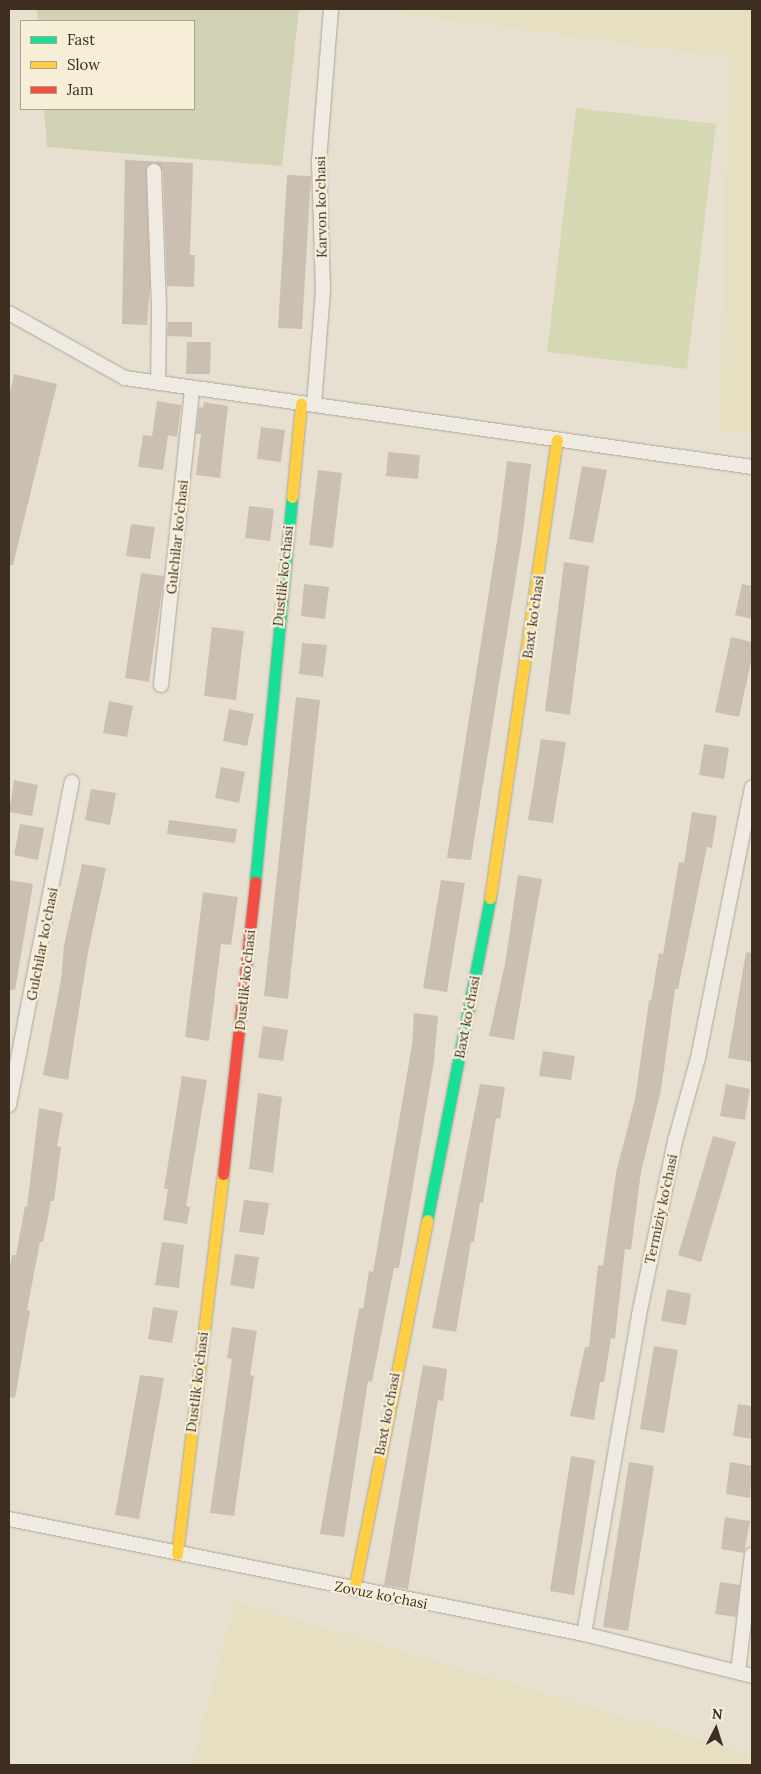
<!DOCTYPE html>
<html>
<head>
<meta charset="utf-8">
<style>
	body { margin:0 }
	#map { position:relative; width:761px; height:1774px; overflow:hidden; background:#e7e0d1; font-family:Lora,serif }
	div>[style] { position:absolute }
	.farmland>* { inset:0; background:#e6dfc2 }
	.green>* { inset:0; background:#d6d7b3 }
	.cemetery>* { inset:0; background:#d1d1b3 }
	.building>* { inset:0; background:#cbbfb2 }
	.roads { filter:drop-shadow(0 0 1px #ada599) drop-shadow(0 0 1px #ada599) }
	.street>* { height:14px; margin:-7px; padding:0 7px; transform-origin:7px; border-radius:7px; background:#efebe3 }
	.fast>* { height:11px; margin:-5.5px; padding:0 5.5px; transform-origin:5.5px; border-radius:5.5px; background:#16e098 }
	.slow>* { height:11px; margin:-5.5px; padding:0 5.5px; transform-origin:5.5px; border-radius:5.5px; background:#ffcf43 }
	.jam>* { height:11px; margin:-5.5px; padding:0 5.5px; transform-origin:5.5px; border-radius:5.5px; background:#f24e42 }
	span { translate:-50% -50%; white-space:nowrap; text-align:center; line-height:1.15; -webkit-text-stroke:4.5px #f7eed8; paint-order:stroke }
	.street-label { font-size:14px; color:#3d2e20 }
	.frame { position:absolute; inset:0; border:10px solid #3d2e20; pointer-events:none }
	.legend { position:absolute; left:20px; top:20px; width:175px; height:90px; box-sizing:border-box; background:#f7eed8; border:1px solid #ada18e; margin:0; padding:6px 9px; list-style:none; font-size:15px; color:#3d2e20 }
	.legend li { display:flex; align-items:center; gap:10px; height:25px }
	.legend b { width:25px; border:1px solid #ada18e }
	.north { position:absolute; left:691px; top:1704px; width:50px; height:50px; -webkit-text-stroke:4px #f7eed8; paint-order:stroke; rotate:5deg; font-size:14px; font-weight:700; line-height:20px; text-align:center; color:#3d2e20 }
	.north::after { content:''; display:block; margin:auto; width:18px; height:22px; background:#3d2e20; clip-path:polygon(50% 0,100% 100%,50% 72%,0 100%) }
</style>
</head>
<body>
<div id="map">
	<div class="farmland">
		<div style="clip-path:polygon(752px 9px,752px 432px,720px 432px,728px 58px,378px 10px)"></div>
		<div style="clip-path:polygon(235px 1601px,752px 1755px,752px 1765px,191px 1765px)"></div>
	</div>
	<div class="green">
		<div style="clip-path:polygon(576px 108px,716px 124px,687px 369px,547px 352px)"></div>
	</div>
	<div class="cemetery">
		<div style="clip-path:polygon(37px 9px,299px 9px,282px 166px,47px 147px,44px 109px,194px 109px,194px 21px,38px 21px)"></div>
	</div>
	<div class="building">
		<div style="clip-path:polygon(125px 160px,193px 163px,190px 255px,195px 255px,194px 287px,167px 286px,163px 171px,154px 162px,146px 167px,150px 286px,147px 325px,122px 324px)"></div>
		<div style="clip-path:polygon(287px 175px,311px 176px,302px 329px,278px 328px)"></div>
		<div style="clip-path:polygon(168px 322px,192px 322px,192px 337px,167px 336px)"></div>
		<div style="clip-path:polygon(187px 342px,211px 342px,210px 374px,186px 374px)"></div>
		<div style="clip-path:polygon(14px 374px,57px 384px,13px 565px,9px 565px,9px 397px)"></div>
		<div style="clip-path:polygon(157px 401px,181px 405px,177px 437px,168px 435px,163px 470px,138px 467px,143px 435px,152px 436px)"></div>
		<div style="clip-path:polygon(204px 402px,228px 406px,220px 478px,196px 475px,201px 434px,196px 434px,199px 407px,203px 408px)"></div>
		<div style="clip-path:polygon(261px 427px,285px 430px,281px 462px,257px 459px)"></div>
		<div style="clip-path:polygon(388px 452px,420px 455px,418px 479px,386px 476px)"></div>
		<div style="clip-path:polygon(507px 461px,531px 464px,523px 532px,471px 860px,447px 858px,497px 541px)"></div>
		<div style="clip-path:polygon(582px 466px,607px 470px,593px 543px,569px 539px)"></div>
		<div style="clip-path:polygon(318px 470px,342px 473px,333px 548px,309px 545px)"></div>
		<div style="clip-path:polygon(249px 506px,274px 509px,270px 541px,245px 538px)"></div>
		<div style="clip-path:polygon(131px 524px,155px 527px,150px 559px,126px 556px)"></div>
		<div style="clip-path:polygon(564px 562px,589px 566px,570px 715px,545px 711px)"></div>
		<div style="clip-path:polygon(141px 573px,164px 576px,149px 682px,125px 678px)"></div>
		<div style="clip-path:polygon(304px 584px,329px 587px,325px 619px,301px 616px)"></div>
		<div style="clip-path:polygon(742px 584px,752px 586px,752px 619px,735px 615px)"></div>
		<div style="clip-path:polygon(212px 627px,244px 631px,236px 700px,204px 696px)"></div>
		<div style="clip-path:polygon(731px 637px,752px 642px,752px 657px,739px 717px,715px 712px)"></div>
		<div style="clip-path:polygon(302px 643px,327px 645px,323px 677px,299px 674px)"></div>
		<div style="clip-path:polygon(296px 697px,320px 700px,288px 999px,264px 996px)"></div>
		<div style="clip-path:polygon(109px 701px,133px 706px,127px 737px,103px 733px)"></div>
		<div style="clip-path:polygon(229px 709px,254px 714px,247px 746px,223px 741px)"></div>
		<div style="clip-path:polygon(541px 739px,566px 742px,553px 823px,528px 820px)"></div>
		<div style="clip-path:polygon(704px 744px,729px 748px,724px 779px,699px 775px)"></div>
		<div style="clip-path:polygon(221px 767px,245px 772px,239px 803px,215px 798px)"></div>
		<div style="clip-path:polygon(14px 780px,38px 785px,32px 816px,9px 812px)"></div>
		<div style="clip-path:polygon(91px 789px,116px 793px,110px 825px,85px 820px)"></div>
		<div style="clip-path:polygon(692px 812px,717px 816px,712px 848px,707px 847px,678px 989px,675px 989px,661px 1090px,641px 1172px,631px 1250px,625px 1249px,615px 1339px,611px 1338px,604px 1382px,600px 1382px,594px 1420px,570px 1416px,585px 1347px,589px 1347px,598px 1265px,603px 1266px,616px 1173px,635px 1099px,649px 1000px,651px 1001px,659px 953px,663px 954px,679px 862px,684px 863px)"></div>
		<div style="clip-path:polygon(169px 820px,237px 829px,235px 843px,167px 834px)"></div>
		<div style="clip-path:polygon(20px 824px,44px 828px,38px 860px,14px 855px)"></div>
		<div style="clip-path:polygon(82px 864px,106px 868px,88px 952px,68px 1080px,43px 1075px,61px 980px,64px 945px)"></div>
		<div style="clip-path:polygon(518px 875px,542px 879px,514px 1040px,489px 1036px,505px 964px)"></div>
		<div style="clip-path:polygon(9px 880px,33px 884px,15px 990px,9px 990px)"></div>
		<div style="clip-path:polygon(441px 880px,465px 883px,447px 992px,423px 988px)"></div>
		<div style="clip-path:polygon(203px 892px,238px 897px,231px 945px,221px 944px,209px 1041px,185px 1037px)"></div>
		<div style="clip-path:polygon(746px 952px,752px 953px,752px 1062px,728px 1058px)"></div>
		<div style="clip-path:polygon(414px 1013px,438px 1016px,434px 1061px,399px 1268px,394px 1268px,372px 1382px,368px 1381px,344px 1537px,320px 1534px,359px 1308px,363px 1309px,369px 1271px,373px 1272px,412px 1045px)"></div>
		<div style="clip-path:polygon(263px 1026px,288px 1030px,283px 1061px,258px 1058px)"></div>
		<div style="clip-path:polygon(543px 1051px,575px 1056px,571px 1080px,539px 1076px)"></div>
		<div style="clip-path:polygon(182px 1076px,207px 1080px,186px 1206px,190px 1207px,187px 1224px,163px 1220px,168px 1189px,164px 1189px)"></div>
		<div style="clip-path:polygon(480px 1084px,505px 1087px,500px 1119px,496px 1118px,483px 1203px,480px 1202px,474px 1242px,471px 1242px,456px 1332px,432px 1328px)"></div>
		<div style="clip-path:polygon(726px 1084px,750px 1089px,745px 1120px,720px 1116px)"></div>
		<div style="clip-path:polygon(258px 1093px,282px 1097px,273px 1173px,249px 1169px)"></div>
		<div style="clip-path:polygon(39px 1108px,63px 1113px,57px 1146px,61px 1147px,54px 1201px,51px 1201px,43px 1242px,40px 1242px,27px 1310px,30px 1311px,15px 1398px,9px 1397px,9px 1272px,12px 1255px,16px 1255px,25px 1206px,27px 1207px)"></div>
		<div style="clip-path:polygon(713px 1136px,736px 1142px,701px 1262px,678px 1255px)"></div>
		<div style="clip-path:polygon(244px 1200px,269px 1203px,264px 1235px,239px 1232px)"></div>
		<div style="clip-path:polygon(162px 1242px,184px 1245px,179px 1288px,155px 1285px)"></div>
		<div style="clip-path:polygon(235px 1254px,259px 1257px,254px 1289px,230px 1285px)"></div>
		<div style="clip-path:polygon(667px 1289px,691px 1294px,686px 1325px,661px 1321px)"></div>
		<div style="clip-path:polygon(153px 1307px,178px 1311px,172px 1343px,148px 1339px)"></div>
		<div style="clip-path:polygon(232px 1327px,257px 1331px,250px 1375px,254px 1376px,234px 1516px,210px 1513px,232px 1359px,227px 1358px)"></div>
		<div style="clip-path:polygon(654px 1346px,678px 1350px,664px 1433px,640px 1429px)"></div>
		<div style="clip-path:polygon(423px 1365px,447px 1369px,443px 1401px,438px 1400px,408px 1589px,384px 1585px)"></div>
		<div style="clip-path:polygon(140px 1375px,164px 1378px,139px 1519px,115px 1515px)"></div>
		<div style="clip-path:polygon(738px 1404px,752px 1406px,752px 1439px,733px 1436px)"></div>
		<div style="clip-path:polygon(571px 1456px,595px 1460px,574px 1595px,550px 1591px)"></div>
		<div style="clip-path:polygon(629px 1462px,654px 1466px,628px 1631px,603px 1627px)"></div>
		<div style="clip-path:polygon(730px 1462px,752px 1466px,750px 1498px,726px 1494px)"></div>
		<div style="clip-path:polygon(725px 1517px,750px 1521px,744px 1553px,721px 1549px)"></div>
		<div style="clip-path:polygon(720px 1582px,740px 1585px,736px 1617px,715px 1614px)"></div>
	</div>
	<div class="roads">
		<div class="street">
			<div style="left:154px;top:171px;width:135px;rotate:87.9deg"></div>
			<div style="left:159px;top:306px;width:77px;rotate:90.7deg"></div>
			<div style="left:9px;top:313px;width:133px;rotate:29.3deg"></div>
			<div style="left:125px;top:378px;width:633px;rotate:8.08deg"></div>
			<div style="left:314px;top:405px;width:115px;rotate:-85.5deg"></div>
			<div style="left:323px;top:290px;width:129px;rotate:-91.8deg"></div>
			<div style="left:319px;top:161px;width:152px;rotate:-85.5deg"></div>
			<div style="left:161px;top:685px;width:299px;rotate:-84deg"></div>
			<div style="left:9px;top:1105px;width:329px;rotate:-79deg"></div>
			<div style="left:9px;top:1519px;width:586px;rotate:11.31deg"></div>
			<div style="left:584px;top:1634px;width:173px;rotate:14deg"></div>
			<div style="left:584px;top:1634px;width:324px;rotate:-80.2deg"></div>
			<div style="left:639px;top:1315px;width:178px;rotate:-78.3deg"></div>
			<div style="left:675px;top:1141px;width:86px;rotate:-74.5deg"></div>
			<div style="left:698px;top:1058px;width:276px;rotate:-78.7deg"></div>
			<div style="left:738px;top:1672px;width:118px;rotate:-83.2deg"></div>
		</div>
		<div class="fast">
			<div style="left:255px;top:882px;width:387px;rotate:-84.5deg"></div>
			<div style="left:427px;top:1220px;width:328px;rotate:-78.9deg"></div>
		</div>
		<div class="slow">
			<div style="left:292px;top:497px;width:94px;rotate:-84.5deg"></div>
			<div style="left:490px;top:898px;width:463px;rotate:-81.7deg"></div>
			<div style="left:177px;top:1554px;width:383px;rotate:-83.1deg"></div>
			<div style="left:354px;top:1590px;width:377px;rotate:-78.8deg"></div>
		</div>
		<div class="jam">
			<div style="left:223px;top:1174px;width:294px;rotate:-83.7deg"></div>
		</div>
	</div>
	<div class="street-label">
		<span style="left:321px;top:207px;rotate:-91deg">Karvon ko'chasi</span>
		<span style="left:177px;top:537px;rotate:-84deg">Gulchilar ko'chasi</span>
		<span style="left:283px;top:576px;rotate:-84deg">Dustlik ko'chasi</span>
		<span style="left:533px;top:617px;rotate:-82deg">Baxt ko'chasi</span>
		<span style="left:42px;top:944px;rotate:-79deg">Gulchilar ko'chasi</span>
		<span style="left:245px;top:980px;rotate:-84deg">Dustlik ko'chasi</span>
		<span style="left:467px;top:1017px;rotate:-79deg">Baxt ko'chasi</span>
		<span style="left:661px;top:1209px;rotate:-78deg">Termiziy ko'chasi</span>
		<span style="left:197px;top:1382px;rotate:-83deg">Dustlik ko'chasi</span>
		<span style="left:387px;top:1414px;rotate:-79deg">Baxt ko'chasi</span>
		<span style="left:381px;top:1595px;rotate:11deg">Zovuz ko'chasi</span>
	</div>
	<div class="frame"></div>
	<ul class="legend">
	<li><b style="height:6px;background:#16e098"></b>Fast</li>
	<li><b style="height:6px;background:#ffcf43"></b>Slow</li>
	<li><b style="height:6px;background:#f24e42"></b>Jam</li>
	</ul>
	<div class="north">N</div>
</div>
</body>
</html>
